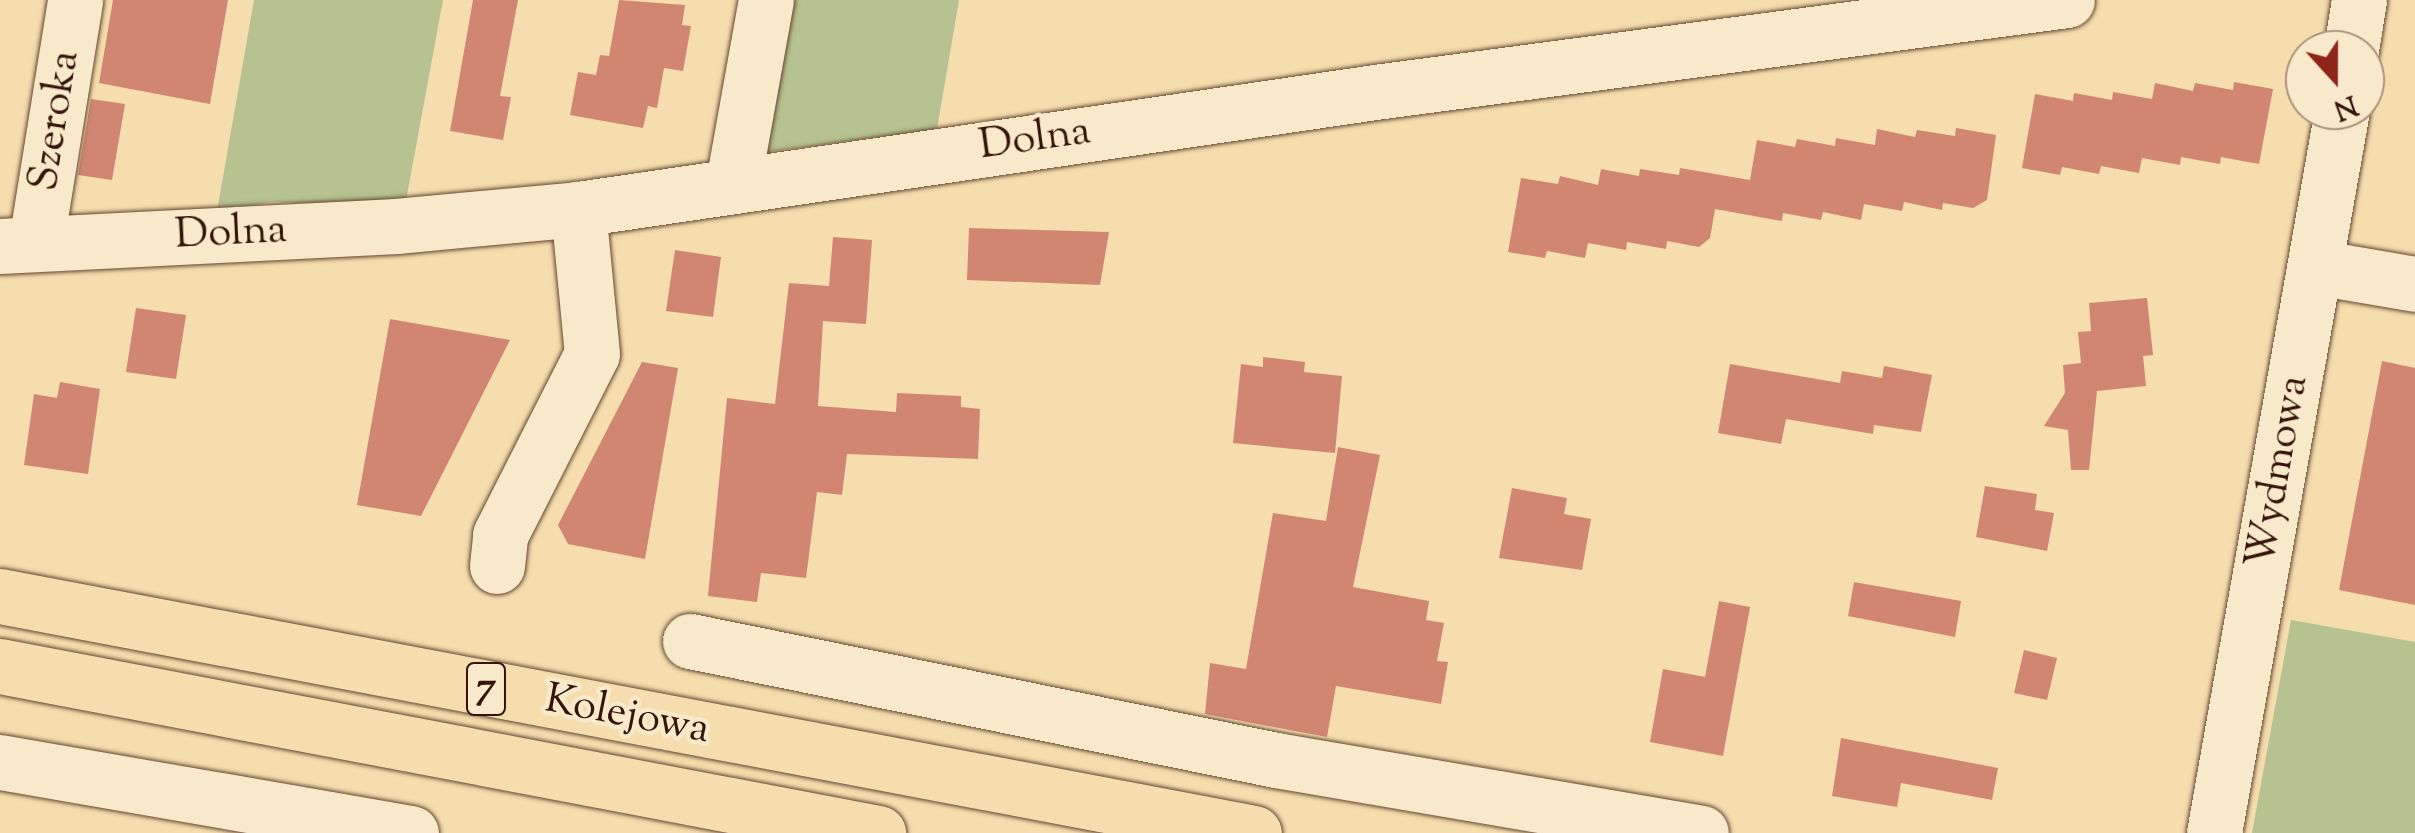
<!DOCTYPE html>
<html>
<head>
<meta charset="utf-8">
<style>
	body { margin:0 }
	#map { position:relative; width:2415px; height:833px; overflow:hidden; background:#f5ddad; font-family:"Sorts Mill Goudy",serif }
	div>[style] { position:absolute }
	.green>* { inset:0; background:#b6c28f }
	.building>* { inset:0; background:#d18671 }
	.roads { filter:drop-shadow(0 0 2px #644732) drop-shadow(0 0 2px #644732) }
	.minor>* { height:55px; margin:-27.5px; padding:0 27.5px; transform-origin:27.5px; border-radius:27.5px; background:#f8e9ca }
	.highway>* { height:55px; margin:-27.5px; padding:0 27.5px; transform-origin:27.5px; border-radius:27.5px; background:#f5ddad }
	span { translate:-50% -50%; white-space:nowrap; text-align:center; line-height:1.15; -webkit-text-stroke:9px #f8e9ca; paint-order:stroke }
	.shield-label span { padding:2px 8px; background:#f8e9ca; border:2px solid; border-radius:8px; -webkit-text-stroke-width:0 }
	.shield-label { font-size:40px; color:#341509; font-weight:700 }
	.street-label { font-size:42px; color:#341509 }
	.north { position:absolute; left:2285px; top:30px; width:100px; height:100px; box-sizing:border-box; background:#f8e9ca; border:2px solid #aa947d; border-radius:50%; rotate:159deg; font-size:28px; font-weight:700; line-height:40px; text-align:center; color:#341509 }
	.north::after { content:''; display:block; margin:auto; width:35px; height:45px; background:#8f2418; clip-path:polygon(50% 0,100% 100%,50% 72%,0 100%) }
</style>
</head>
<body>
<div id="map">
	<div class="green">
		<div style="clip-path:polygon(254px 0,443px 0,405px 206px,271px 202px,217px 211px)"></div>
		<div style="clip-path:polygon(778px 0,959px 0,937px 129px,751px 154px)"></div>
		<div style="clip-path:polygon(2291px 620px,2415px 642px,2415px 833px,2252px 833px)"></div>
	</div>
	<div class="building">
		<div style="clip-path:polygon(113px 0,228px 0,210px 104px,99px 83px)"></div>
		<div style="clip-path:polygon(473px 0,518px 0,500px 96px,511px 97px,503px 140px,450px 131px)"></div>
		<div style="clip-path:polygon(619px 0,685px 5px,682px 25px,691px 26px,683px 71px,664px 68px,657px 108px,648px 106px,643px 128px,570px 115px,578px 72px,596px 75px,600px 55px,609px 56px)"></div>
		<div style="clip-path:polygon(2234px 82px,2273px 89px,2259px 164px,2221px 157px,2220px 164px,2181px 157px,2180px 165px,2142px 158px,2139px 173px,2101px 166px,2099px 174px,2062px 167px,2060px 175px,2022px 168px,2035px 94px,2073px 101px,2074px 93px,2112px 100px,2113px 92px,2152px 99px,2155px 83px,2193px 91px,2195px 83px,2233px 90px)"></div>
		<div style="clip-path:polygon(91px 99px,125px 104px,112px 180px,78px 175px)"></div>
		<div style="clip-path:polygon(1956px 128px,1996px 135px,1987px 200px,1973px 208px,1943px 203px,1942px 210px,1904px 202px,1902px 211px,1864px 204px,1861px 220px,1823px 212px,1821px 220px,1783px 213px,1782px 221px,1715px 209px,1710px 238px,1699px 247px,1667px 241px,1666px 249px,1627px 242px,1626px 250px,1588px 243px,1585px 258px,1547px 251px,1545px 258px,1508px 252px,1521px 178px,1558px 184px,1560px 176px,1598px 185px,1601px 169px,1639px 176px,1640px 169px,1679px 175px,1680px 168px,1750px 180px,1757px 140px,1795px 147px,1797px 139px,1835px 146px,1836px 138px,1875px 145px,1877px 129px,1915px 137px,1917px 130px,1955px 136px)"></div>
		<div style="clip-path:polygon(969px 228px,1109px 232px,1100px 285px,967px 280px)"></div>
		<div style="clip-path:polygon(833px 237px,872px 240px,866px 324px,823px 321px,818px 406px,896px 412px,897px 393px,961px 396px,961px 407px,980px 409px,978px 459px,847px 454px,842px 495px,817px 492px,806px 578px,761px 573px,757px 602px,708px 596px,727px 398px,775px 404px,789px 283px,829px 286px)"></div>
		<div style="clip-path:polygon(675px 250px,721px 257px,713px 317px,666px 311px)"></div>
		<div style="clip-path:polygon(2147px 298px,2153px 355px,2143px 356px,2146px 386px,2097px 391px,2089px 470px,2071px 470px,2068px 430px,2044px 426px,2065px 393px,2063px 365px,2081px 363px,2078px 332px,2091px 331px,2089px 303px)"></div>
		<div style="clip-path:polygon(136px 308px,186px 315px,176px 379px,126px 372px)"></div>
		<div style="clip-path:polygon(390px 319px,510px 340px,421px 516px,357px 505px)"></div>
		<div style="clip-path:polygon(1263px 357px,1305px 362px,1304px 372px,1342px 376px,1335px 453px,1233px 443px,1241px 364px,1263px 367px)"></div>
		<div style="clip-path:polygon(2382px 361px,2415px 368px,2415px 605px,2339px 590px)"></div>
		<div style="clip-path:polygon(642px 362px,678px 368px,645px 559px,568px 544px,558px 525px)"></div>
		<div style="clip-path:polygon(1730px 364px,1840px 383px,1842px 371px,1882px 378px,1884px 366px,1932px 375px,1921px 432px,1874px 425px,1873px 434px,1786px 419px,1781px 444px,1718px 433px)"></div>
		<div style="clip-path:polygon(60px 382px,100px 389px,88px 474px,24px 465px,34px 394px,57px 398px)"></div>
		<div style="clip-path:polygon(1338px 447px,1380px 455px,1353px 587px,1429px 601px,1426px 620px,1444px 623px,1437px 661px,1448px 662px,1441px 704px,1336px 686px,1327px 737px,1205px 714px,1210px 663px,1246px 669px,1273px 513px,1326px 521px)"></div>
		<div style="clip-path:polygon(1985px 486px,2037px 494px,2035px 510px,2054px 513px,2047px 551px,1976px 537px)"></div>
		<div style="clip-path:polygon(1512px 488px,1567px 498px,1564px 514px,1591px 519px,1582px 570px,1499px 558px)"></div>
		<div style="clip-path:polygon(1854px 582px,1961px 601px,1955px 637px,1848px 616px)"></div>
		<div style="clip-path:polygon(1719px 601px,1750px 607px,1723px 756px,1650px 742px,1663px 669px,1705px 677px)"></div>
		<div style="clip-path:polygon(2024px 650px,2057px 658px,2047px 700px,2014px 693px)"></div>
		<div style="clip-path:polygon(1841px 738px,1998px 768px,1992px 800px,1901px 783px,1897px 807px,1832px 796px)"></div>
	</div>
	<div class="roads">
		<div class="minor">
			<div style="left:2351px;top:50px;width:51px;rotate:-80.9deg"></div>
			<div style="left:733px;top:183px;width:186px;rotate:-79.8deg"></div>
			<div style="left:36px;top:242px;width:245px;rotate:-80.8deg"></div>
			<div style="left:0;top:246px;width:397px;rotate:-2.9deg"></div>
			<div style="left:396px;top:226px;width:183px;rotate:-5.3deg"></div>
			<div style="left:578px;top:209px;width:806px;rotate:-8.35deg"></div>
			<div style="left:1375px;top:92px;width:698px;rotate:-7.57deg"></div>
			<div style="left:2316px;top:267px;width:100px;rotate:9.7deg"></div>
			<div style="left:497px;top:566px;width:31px;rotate:-84deg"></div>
			<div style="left:500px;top:535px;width:203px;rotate:-63.1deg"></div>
			<div style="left:592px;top:354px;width:146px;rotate:-95.5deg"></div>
			<div style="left:690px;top:641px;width:598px;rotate:11.48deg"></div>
			<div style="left:1276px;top:760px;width:431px;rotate:9.7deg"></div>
			<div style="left:0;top:762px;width:417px;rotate:9.8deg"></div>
			<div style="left:2214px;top:833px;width:734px;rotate:-79.96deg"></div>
		</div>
		<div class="highway">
			<div style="left:0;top:596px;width:1276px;rotate:10.7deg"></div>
			<div style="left:0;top:666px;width:894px;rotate:10.77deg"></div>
		</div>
	</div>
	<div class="shield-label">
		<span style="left:486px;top:689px">7</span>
	</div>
	<div class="street-label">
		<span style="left:56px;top:121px;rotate:-81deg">Szeroka</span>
		<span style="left:1035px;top:140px;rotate:-8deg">Dolna</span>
		<span style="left:231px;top:234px;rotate:-3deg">Dolna</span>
		<span style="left:2279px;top:472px;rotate:-80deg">Wydmowa</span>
		<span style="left:627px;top:716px;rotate:11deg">Kolejowa</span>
	</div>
	<div class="north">N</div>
</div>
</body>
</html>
